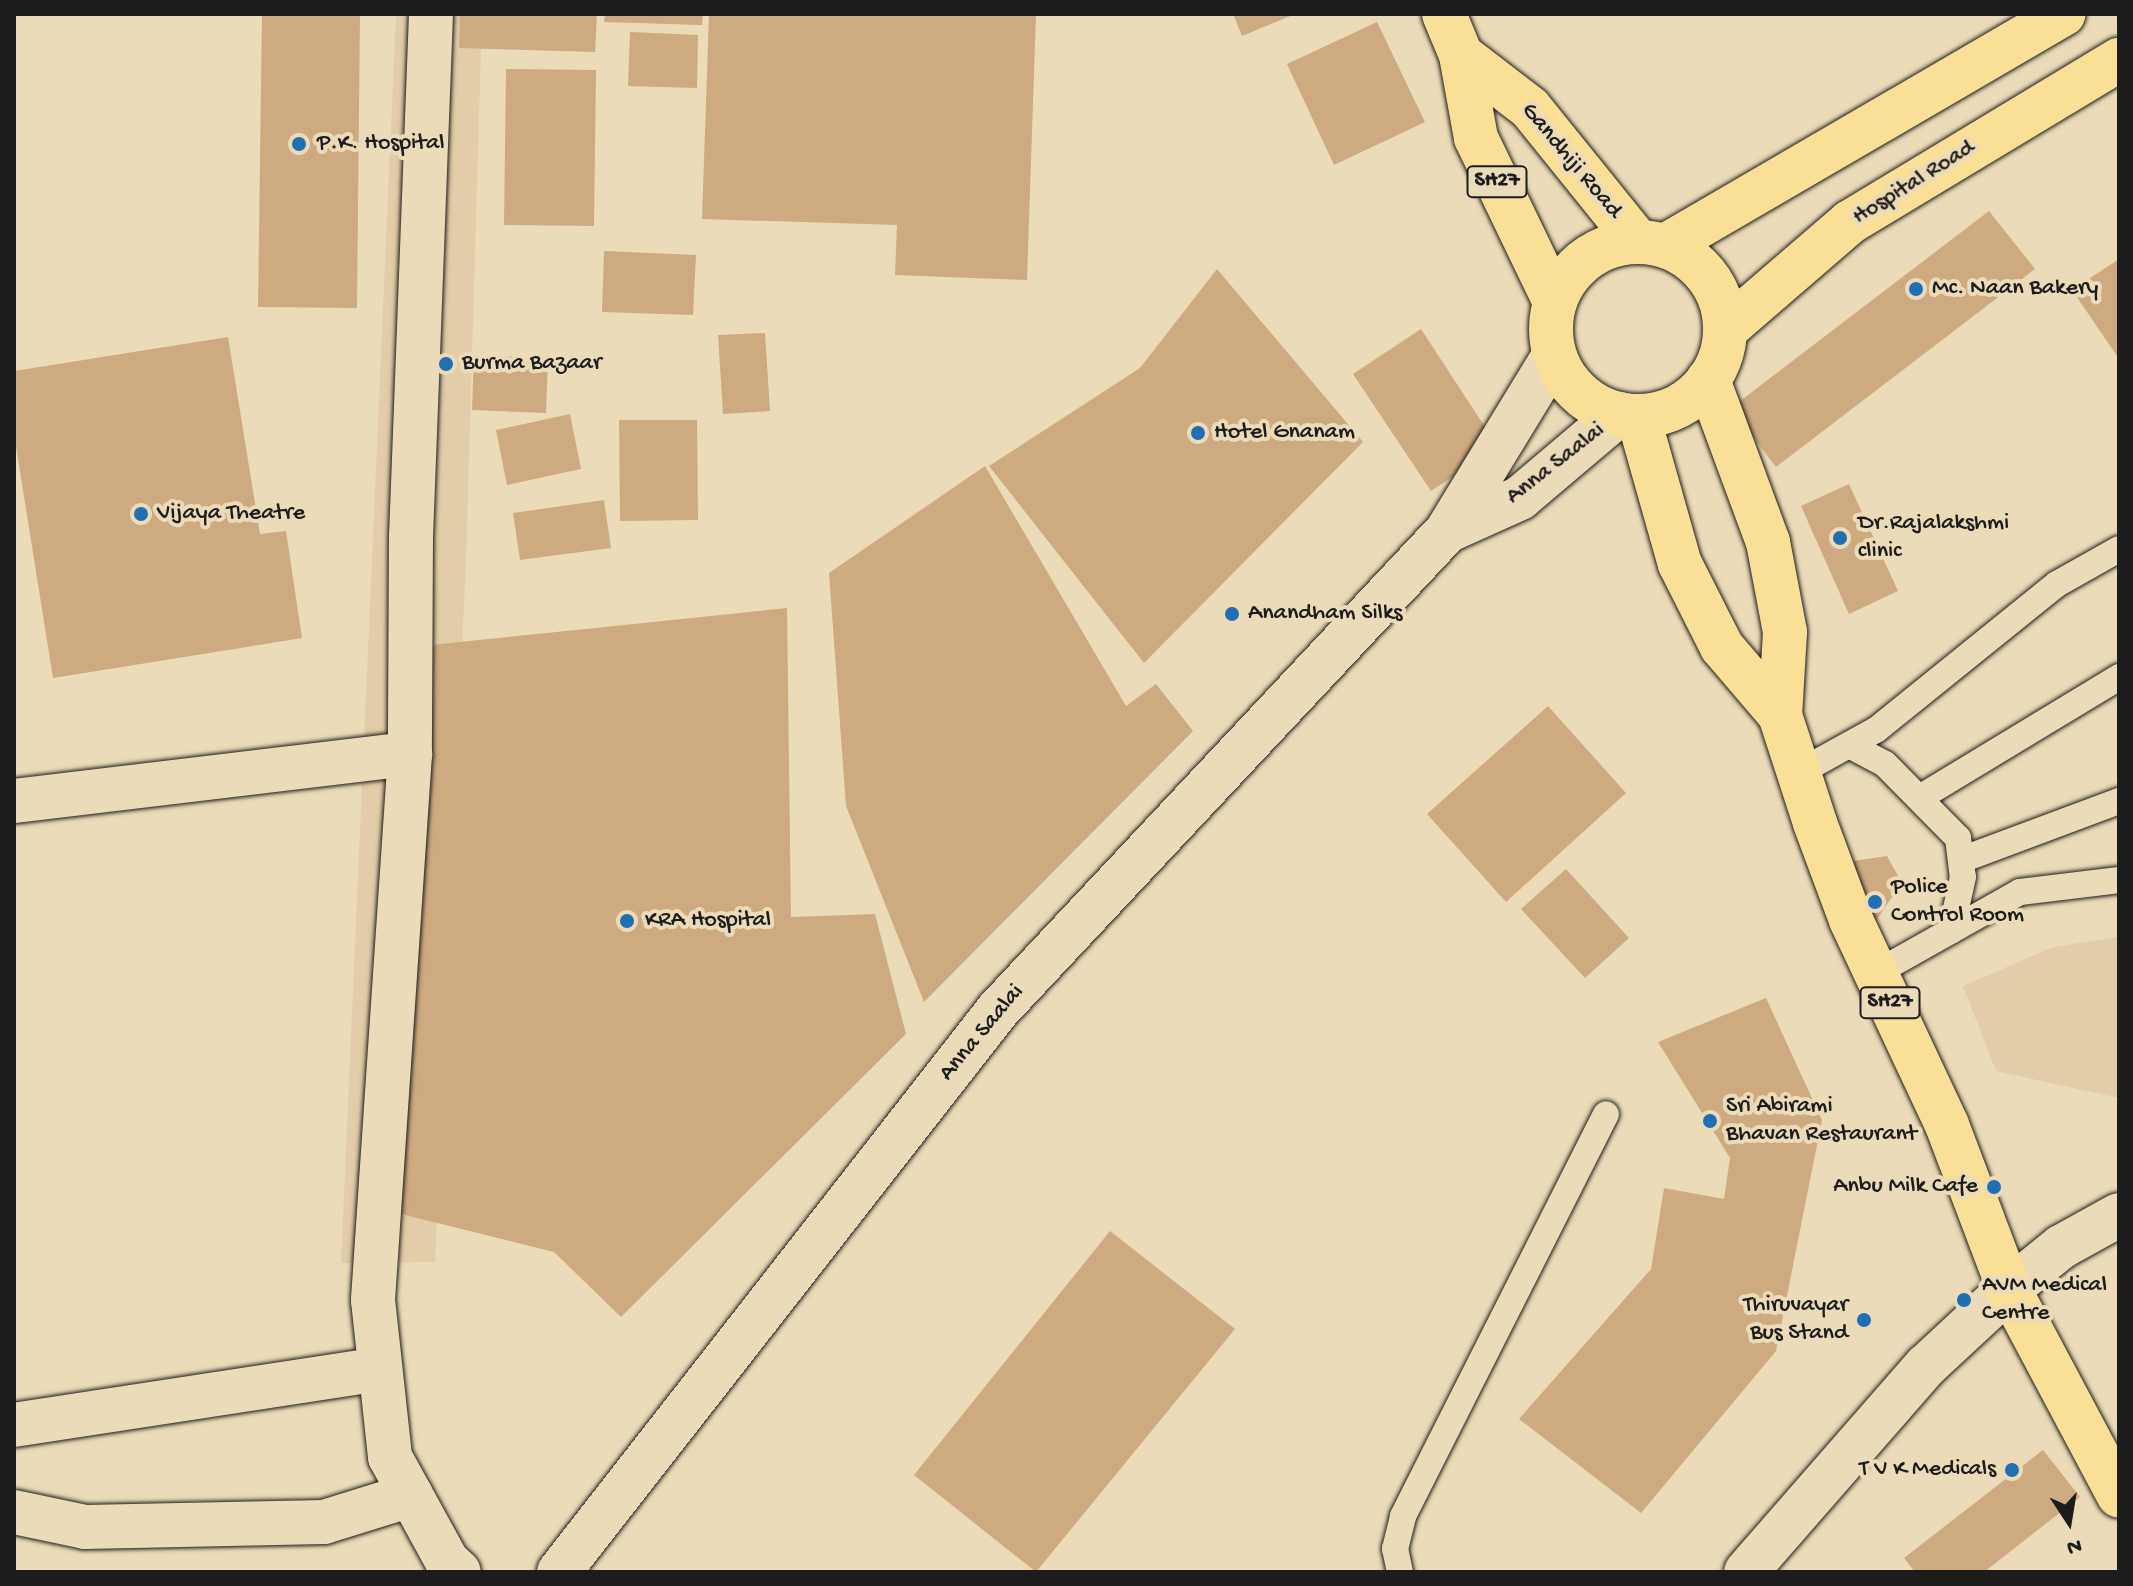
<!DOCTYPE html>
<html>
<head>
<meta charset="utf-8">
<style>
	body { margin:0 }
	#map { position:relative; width:2133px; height:1586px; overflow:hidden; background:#ecdbb8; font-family:"Gochi Hand",sans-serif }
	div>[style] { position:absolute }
	.built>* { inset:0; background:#e3cca8 }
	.building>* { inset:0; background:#ceaa81 }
	.roads { filter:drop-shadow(0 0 2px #1c1c1c) drop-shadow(0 0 2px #1c1c1c) }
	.service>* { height:26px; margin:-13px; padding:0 13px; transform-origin:13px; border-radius:13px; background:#ecdbb8 }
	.minor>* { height:44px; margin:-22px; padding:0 22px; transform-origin:22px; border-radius:22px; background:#ecdbb8 }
	.tertiary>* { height:44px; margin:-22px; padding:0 22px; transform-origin:22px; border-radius:22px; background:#ecdbb8 }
	.primary>* { height:44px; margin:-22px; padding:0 22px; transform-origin:22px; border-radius:22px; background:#fadf96 }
	.primary>.ring { margin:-22px; padding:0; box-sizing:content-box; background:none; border:44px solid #fadf96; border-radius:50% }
	.dots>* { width:22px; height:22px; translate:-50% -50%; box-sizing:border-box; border:4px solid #ecdbb8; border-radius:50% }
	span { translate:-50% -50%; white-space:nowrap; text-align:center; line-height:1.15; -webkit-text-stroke:8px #ecdbb8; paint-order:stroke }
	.shield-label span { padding:2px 6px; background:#ecdbb8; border:2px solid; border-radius:6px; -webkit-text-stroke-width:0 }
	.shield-label { font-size:22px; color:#1c1c1c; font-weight:700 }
	.poi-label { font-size:24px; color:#1c1c1c }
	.left { translate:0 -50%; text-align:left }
	.right { translate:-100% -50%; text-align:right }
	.street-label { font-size:24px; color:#1c1c1c }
	.frame { position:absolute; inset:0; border:16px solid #1c1c1c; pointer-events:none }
	.north { position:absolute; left:2029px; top:1482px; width:80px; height:80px; -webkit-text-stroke:6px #ecdbb8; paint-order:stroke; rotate:168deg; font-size:22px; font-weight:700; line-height:32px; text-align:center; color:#1c1c1c }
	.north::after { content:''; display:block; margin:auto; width:28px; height:36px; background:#1c1c1c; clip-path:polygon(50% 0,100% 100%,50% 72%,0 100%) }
</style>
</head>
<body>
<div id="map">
	<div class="built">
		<div style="clip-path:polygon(396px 14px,482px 14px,466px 559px,435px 1262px,341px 1263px)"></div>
		<div style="clip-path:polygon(2119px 937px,2119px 1098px,1996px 1071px,1963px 986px,2053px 947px)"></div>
	</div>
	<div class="building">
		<div style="clip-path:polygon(262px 14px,360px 14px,357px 308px,258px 307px)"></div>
		<div style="clip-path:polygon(460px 14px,597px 14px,595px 52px,459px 48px)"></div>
		<div style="clip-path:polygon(605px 14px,703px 14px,702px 25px,604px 22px)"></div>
		<div style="clip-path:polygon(709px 14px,1036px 14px,1027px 280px,895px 275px,897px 225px,702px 219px)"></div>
		<div style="clip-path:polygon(1233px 14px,1295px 14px,1242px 36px)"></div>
		<div style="clip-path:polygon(1377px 22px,1425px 122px,1334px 165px,1287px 64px)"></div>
		<div style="clip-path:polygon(630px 32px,698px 35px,697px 88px,628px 86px)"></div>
		<div style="clip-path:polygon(506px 69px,596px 70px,594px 226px,504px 225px)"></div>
		<div style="clip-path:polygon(1989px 211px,2035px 269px,1776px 467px,1731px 408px)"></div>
		<div style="clip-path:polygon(604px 251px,696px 255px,693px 315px,602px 312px)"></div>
		<div style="clip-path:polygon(2119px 259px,2119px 359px,2072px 290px)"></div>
		<div style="clip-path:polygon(1217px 269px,1363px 442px,1144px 663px,989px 466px,1140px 368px)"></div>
		<div style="clip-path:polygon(1421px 329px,1498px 447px,1431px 491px,1353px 374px)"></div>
		<div style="clip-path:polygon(765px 333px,770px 411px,723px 414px,718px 335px)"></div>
		<div style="clip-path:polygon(228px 337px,260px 534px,286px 531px,302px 638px,53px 678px,14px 434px,14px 371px)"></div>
		<div style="clip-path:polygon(474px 355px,548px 358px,546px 413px,472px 410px)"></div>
		<div style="clip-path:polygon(570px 414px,581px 469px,507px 485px,496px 430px)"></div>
		<div style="clip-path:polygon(619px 420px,697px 420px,698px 520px,620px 521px)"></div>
		<div style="clip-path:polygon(985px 466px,1126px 706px,1156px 684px,1193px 731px,924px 1002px,846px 806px,829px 573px)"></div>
		<div style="clip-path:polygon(1849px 484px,1898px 591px,1849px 614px,1801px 506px)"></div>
		<div style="clip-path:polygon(604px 500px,611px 548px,520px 560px,513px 513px)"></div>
		<div style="clip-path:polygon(787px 608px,791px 917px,875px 914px,906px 1034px,621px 1317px,554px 1252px,397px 1213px,422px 646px)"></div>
		<div style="clip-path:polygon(1548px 706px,1626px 793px,1506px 902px,1427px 814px)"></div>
		<div style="clip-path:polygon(1887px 856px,1902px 883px,1875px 922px,1839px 863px)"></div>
		<div style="clip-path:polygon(1566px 869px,1629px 938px,1585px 978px,1521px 909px)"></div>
		<div style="clip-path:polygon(1766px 998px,1822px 1120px,1776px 1351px,1641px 1513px,1519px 1419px,1651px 1269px,1664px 1188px,1724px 1199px,1730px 1158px,1658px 1042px)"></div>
		<div style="clip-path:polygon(1110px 1231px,1235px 1329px,1036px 1572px,914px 1475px)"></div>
		<div style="clip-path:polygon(2043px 1450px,2080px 1497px,1984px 1572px,1915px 1572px,1904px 1558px)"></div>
	</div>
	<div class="roads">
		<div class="service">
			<div style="left:1851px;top:746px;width:38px;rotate:28deg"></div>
			<div style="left:1885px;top:764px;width:104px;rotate:45.4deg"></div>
			<div style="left:1958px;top:838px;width:39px;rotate:83deg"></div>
			<div style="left:1963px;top:877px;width:55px;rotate:102.5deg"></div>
			<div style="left:1798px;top:773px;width:89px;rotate:-28.9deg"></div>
			<div style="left:1876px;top:730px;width:233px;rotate:-38.9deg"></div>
			<div style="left:2057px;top:584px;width:71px;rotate:-29.4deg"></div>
			<div style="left:1921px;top:797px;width:232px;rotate:-31.2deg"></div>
			<div style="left:1961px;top:860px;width:169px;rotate:-20.5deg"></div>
			<div style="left:1876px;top:973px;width:165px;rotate:-29.4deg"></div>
			<div style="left:2020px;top:892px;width:100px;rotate:-6.9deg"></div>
			<div style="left:1400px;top:1572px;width:24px;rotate:-102deg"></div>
			<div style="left:1395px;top:1549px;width:34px;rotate:-76deg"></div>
			<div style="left:1403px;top:1516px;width:450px;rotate:-63.2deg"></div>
		</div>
		<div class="minor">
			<div style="left:431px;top:14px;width:522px;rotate:92.19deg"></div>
			<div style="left:411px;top:536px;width:218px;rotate:90.3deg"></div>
			<div style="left:410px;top:754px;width:547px;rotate:93.88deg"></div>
			<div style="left:373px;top:1300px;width:158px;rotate:83.8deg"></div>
			<div style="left:390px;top:1457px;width:119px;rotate:61.3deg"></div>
			<div style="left:447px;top:1561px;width:16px;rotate:43deg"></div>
			<div style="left:14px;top:801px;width:399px;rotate:-6.8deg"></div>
			<div style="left:14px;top:1425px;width:370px;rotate:-8.7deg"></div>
			<div style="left:14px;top:1512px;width:73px;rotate:11.9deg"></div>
			<div style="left:85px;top:1527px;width:239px;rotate:-1.2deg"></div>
			<div style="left:324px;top:1522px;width:91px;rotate:-17.2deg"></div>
			<div style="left:1746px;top:1572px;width:274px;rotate:-48.9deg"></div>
			<div style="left:1926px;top:1366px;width:113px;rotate:-42.9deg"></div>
		</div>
		<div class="tertiary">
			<div style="left:1447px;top:531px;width:80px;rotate:-24.3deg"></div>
			<div style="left:1520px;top:498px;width:130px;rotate:-40.3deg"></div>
			<div style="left:2009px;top:1289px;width:67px;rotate:-38.9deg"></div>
			<div style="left:2061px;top:1247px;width:66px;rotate:-28.9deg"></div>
			<div style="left:559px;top:1572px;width:713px;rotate:-52.01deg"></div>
			<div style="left:998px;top:1010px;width:657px;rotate:-46.85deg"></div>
			<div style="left:1447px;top:531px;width:205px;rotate:-58.6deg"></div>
		</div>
		<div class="primary">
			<div style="left:1444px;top:14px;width:44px;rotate:67.5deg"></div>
			<div style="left:1461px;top:55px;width:84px;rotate:79.8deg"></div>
			<div style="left:1476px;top:138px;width:182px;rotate:64.3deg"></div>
			<div style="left:1461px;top:55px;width:87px;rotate:37.5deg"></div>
			<div style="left:1530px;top:108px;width:172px;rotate:51.1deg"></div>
			<div class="ring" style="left:1551px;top:242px;width:130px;height:130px"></div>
			<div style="left:1665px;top:246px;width:461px;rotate:-30.2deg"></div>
			<div style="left:1726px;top:329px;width:164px;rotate:-40.8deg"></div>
			<div style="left:1850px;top:222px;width:314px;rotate:-31.1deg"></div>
			<div style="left:1708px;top:380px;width:173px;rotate:69.7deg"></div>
			<div style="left:1768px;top:542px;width:92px;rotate:79.3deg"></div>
			<div style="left:1785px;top:632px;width:83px;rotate:93.4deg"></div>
			<div style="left:1780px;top:715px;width:114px;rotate:72deg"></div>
			<div style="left:1815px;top:823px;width:103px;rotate:69.6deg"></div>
			<div style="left:1851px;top:920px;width:226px;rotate:64.9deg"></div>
			<div style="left:1947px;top:1125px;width:175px;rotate:69.3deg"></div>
			<div style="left:2009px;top:1289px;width:234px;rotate:62deg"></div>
			<div style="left:1638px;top:416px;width:154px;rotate:74.2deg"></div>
			<div style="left:1680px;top:564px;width:93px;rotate:63.2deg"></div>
			<div style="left:1722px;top:647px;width:89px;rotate:49.5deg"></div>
		</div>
	</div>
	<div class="dots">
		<div style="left:299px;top:144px;background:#1f6fb2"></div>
		<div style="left:1916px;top:289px;background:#1f6fb2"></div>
		<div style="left:446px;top:364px;background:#1f6fb2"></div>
		<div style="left:1198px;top:433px;background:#1f6fb2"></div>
		<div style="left:141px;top:514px;background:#1f6fb2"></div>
		<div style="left:1840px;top:538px;background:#1f6fb2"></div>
		<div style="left:1232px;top:614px;background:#1f6fb2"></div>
		<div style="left:1875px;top:902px;background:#1f6fb2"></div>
		<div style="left:627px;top:921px;background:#1f6fb2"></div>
		<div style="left:1710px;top:1121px;background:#1f6fb2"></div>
		<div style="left:1994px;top:1187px;background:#1f6fb2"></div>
		<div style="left:1964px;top:1300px;background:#1f6fb2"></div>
		<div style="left:1864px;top:1320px;background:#1f6fb2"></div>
		<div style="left:2012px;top:1470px;background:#1f6fb2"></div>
	</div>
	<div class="shield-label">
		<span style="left:1497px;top:182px">SH27</span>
		<span style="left:1890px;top:1003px">SH27</span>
	</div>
	<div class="poi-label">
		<span class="left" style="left:317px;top:144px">P.K. Hospital</span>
		<span class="left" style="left:1932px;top:289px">Mc. Naan Bakery</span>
		<span class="left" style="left:462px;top:364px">Burma Bazaar</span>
		<span class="left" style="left:1214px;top:433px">Hotel Gnanam</span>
		<span class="left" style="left:157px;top:514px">Vijaya Theatre</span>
		<span class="left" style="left:1858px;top:538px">Dr.Rajalakshmi<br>clinic</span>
		<span class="left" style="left:1248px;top:614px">Anandham Silks</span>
		<span class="left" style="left:1891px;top:902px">Police<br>Control Room</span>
		<span class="left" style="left:645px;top:921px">KRA Hospital</span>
		<span class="left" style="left:1726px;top:1121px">Sri Abirami<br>Bhavan Restaurant</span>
		<span class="right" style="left:1978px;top:1187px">Anbu Milk Cafe</span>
		<span class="left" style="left:1982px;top:1300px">AVM Medical<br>Centre</span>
		<span class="right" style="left:1848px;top:1320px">Thiruvayar<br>Bus Stand</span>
		<span class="right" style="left:1996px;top:1470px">T V K Medicals</span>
	</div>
	<div class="street-label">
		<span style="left:1571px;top:161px;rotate:50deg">Gandhiji Road</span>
		<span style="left:1914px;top:183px;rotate:-32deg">Hospital Road</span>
		<span style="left:1556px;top:464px;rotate:-38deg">Anna Saalai</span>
		<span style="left:982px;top:1033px;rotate:-50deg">Anna Saalai</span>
	</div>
	<div class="frame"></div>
	<div class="north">N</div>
</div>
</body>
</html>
